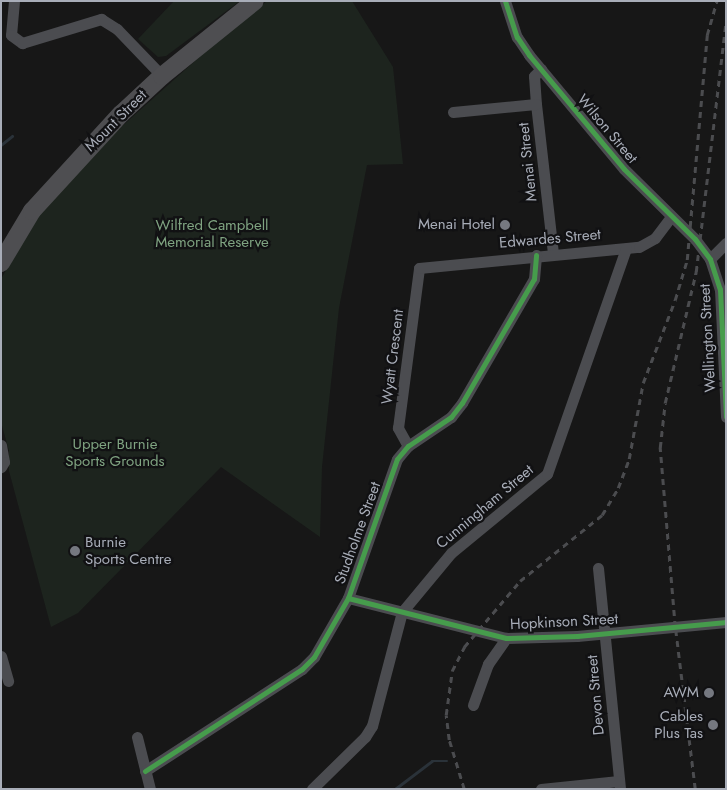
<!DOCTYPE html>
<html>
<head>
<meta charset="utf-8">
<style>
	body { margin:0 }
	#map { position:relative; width:727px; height:790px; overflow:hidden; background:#171717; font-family:Jost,sans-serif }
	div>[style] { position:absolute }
	.green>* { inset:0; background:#1d241e }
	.stream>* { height:2.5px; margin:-1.25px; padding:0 1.25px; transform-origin:1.25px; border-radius:1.25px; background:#2a3239 }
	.minor>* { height:11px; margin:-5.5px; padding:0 5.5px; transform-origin:5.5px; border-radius:5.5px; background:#4b4c50 }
	.highway>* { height:18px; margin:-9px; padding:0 9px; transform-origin:9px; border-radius:9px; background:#4e4e51 }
	.rail>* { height:2.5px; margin-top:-1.25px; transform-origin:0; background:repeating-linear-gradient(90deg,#4b4c4f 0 6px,transparent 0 11px) }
	.cycleway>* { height:5px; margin:-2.5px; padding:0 2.5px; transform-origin:2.5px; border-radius:2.5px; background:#469c4c }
	.dots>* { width:14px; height:14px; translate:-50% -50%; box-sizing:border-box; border:2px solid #111113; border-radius:50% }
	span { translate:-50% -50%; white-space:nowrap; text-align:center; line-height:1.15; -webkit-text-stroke:4.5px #111113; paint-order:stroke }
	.street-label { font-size:15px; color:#a8adb8 }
	.park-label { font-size:15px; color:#7fa381 }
	.poi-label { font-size:15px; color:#a8adb8 }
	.right { translate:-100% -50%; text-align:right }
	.left { translate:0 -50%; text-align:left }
	.frame { position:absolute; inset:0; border:2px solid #a8adb8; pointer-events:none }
</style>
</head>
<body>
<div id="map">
	<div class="green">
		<div style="clip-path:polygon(174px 1px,240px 1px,166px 56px,158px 57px,138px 39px)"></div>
		<div style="clip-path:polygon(267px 1px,352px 1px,393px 67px,403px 164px,367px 165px,339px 308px,322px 467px,320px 537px,221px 467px,78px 613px,51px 627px,9px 471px,9px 451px,1px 422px,1px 279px,38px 214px,101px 145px,205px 52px)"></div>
	</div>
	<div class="stream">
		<div style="left:1px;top:145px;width:14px;rotate:-39deg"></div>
		<div style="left:395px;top:789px;width:46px;rotate:-37.1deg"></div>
		<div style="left:432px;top:761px;width:15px"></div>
	</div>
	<div class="minor">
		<div style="left:14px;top:1px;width:34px;rotate:95deg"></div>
		<div style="left:11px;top:35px;width:14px;rotate:36deg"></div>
		<div style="left:22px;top:43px;width:83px;rotate:-16.9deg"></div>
		<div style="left:101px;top:19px;width:19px;rotate:32deg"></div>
		<div style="left:117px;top:29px;width:65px;rotate:46.2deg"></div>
		<div style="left:505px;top:1px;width:38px;rotate:72deg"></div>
		<div style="left:517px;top:37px;width:22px;rotate:56deg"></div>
		<div style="left:529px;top:55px;width:148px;rotate:50.2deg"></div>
		<div style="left:624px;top:169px;width:100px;rotate:44.6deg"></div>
		<div style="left:695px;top:239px;width:25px;rotate:53deg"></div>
		<div style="left:710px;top:259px;width:32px;rotate:72deg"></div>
		<div style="left:720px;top:289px;width:128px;rotate:87.3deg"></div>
		<div style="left:541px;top:69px;width:10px;rotate:135deg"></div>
		<div style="left:534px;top:76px;width:28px;rotate:86deg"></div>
		<div style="left:536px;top:104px;width:150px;rotate:83.5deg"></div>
		<div style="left:453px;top:112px;width:83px;rotate:-5.5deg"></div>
		<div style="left:710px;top:259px;width:23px;rotate:-45deg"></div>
		<div style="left:1px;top:445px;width:17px;rotate:80deg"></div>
		<div style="left:4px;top:462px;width:6px;rotate:121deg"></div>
		<div style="left:408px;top:446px;width:21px;rotate:-119deg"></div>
		<div style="left:398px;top:428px;width:161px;rotate:-82.5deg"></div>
		<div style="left:419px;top:268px;width:221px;rotate:-5.5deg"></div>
		<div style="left:639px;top:247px;width:18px;rotate:-29deg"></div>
		<div style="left:655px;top:238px;width:26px;rotate:-53deg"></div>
		<div style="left:598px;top:568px;width:222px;rotate:84.3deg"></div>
		<div style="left:348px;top:598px;width:163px;rotate:14.2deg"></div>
		<div style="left:506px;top:638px;width:71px;rotate:-1.6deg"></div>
		<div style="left:577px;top:636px;width:150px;rotate:-5.4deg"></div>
		<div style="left:1px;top:656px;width:26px;rotate:74deg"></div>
		<div style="left:473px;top:705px;width:44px;rotate:-69.9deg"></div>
		<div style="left:488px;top:664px;width:32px;rotate:-55deg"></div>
		<div style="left:137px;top:737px;width:54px;rotate:76deg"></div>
		<div style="left:145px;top:771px;width:187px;rotate:-33deg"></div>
		<div style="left:302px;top:669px;width:17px;rotate:-45deg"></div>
		<div style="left:314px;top:657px;width:68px;rotate:-60deg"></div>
		<div style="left:348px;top:598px;width:147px;rotate:-70.6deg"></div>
		<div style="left:397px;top:459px;width:17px;rotate:-50deg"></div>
		<div style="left:408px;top:446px;width:52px;rotate:-34deg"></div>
		<div style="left:451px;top:417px;width:18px;rotate:-52deg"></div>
		<div style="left:462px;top:403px;width:143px;rotate:-59.9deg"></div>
		<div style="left:534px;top:279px;width:24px;rotate:-85deg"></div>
		<div style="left:312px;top:789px;width:74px;rotate:-44.5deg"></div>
		<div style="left:365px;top:737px;width:13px;rotate:-58deg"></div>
		<div style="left:372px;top:726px;width:118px;rotate:-75.3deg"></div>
		<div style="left:402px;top:612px;width:77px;rotate:-50.3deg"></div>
		<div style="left:451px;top:553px;width:124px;rotate:-39.5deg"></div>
		<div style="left:547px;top:474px;width:239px;rotate:-70.7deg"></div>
		<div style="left:541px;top:789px;width:78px;rotate:-5.9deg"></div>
	</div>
	<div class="highway">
		<div style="left:1px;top:263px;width:61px;rotate:-59.2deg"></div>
		<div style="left:32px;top:211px;width:132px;rotate:-47.5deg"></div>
		<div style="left:121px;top:114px;width:56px;rotate:-42.8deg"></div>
		<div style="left:162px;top:76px;width:119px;rotate:-38.9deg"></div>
	</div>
	<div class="rail">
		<div style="left:464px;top:789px;width:51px;rotate:-107deg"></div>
		<div style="left:449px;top:740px;width:25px;rotate:-97deg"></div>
		<div style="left:446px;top:715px;width:44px;rotate:-82.2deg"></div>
		<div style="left:452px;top:671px;width:27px;rotate:-63deg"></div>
		<div style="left:464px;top:647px;width:87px;rotate:-49.7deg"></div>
		<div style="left:520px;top:581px;width:105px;rotate:-38.8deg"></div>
		<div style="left:602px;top:515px;width:31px;rotate:-59deg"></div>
		<div style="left:618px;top:488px;width:31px;rotate:-69deg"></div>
		<div style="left:629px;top:459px;width:77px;rotate:-79.6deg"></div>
		<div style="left:643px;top:383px;width:89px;rotate:-68.9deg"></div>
		<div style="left:675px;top:300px;width:42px;rotate:-73.3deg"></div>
		<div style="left:687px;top:260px;width:226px;rotate:-84.9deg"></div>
		<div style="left:707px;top:35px;width:35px;rotate:-74deg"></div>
		<div style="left:695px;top:789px;width:163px;rotate:-97deg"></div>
		<div style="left:675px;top:627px;width:180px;rotate:-94.8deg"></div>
		<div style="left:660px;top:448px;width:45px;rotate:-83.7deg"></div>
		<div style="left:665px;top:403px;width:135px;rotate:-76.7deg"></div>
		<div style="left:696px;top:272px;width:252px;rotate:-83.2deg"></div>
	</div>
	<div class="cycleway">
		<div style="left:505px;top:1px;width:38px;rotate:72deg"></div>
		<div style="left:517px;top:37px;width:22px;rotate:56deg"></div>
		<div style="left:529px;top:55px;width:148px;rotate:50.2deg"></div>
		<div style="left:624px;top:169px;width:100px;rotate:44.6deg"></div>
		<div style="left:695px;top:239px;width:25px;rotate:53deg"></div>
		<div style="left:710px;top:259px;width:32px;rotate:72deg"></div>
		<div style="left:720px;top:289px;width:128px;rotate:87.3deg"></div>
		<div style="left:348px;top:598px;width:163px;rotate:14.2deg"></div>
		<div style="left:506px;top:638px;width:71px;rotate:-1.6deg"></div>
		<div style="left:577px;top:636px;width:150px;rotate:-5.4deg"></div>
		<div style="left:145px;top:771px;width:187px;rotate:-33deg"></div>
		<div style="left:302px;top:669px;width:17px;rotate:-45deg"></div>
		<div style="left:314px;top:657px;width:68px;rotate:-60deg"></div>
		<div style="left:348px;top:598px;width:147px;rotate:-70.6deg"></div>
		<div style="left:397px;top:459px;width:17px;rotate:-50deg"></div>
		<div style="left:408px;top:446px;width:52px;rotate:-34deg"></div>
		<div style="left:451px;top:417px;width:18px;rotate:-52deg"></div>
		<div style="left:462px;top:403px;width:143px;rotate:-59.9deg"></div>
		<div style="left:534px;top:279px;width:24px;rotate:-85deg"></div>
	</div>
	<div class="dots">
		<div style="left:505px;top:225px;background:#757880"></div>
		<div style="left:75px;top:551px;background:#757880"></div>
		<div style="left:709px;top:693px;background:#757880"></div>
		<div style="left:713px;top:725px;background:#757880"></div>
	</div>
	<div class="street-label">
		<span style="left:116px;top:121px;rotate:-45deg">Mount Street</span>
		<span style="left:607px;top:129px;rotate:50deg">Wilson Street</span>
		<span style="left:528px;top:162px;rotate:-96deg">Menai Street</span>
		<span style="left:550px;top:239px;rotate:-5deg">Edwardes Street</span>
		<span style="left:708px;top:338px;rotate:-93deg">Wellington Street</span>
		<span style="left:393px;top:357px;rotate:-83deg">Wyatt Crescent</span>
		<span style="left:485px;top:507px;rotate:-40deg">Cunningham Street</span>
		<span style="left:358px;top:533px;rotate:-70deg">Studholme Street</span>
		<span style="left:564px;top:622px;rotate:-3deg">Hopkinson Street</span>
		<span style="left:596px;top:695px;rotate:-95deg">Devon Street</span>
	</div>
	<div class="park-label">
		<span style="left:212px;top:234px">Wilfred Campbell<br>Memorial Reserve</span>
		<span style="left:115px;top:453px">Upper Burnie<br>Sports Grounds</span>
	</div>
	<div class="poi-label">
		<span class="right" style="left:495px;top:225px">Menai Hotel</span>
		<span class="left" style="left:85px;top:551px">Burnie<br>Sports Centre</span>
		<span class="right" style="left:699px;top:693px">AWM</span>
		<span class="right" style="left:703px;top:725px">Cables<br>Plus Tas</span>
	</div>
	<div class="frame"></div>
</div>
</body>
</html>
